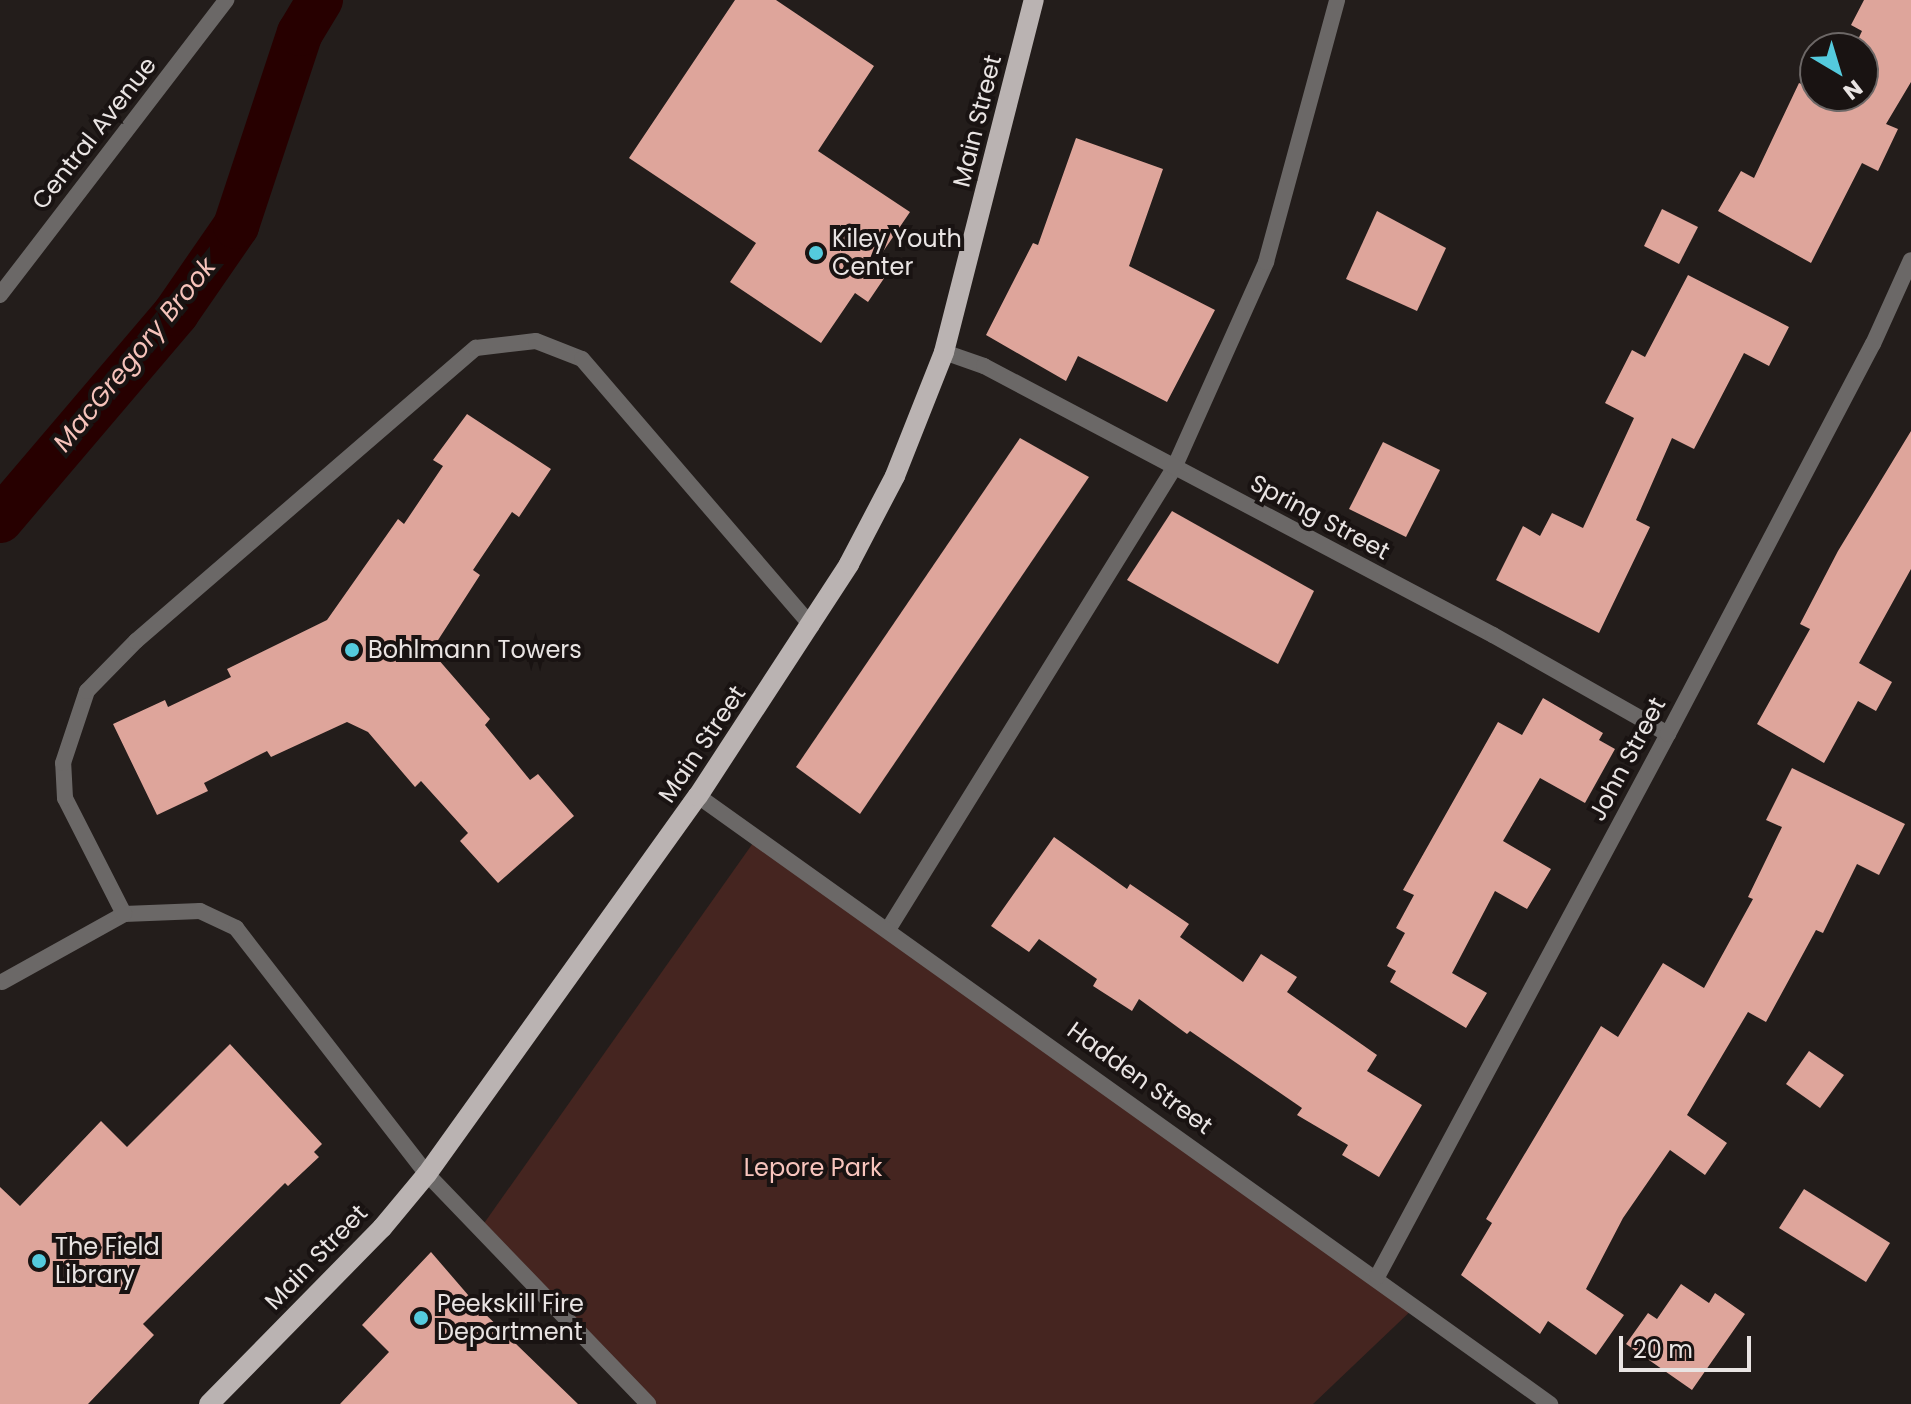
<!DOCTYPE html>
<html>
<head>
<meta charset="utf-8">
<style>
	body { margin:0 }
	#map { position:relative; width:1911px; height:1404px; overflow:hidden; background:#231d1b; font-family:Poppins,sans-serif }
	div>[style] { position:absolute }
	.green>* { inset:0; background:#452520 }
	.canal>* { height:46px; margin:-23px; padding:0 23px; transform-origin:23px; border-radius:23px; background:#270000 }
	.building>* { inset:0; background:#dea59b }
	.lane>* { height:16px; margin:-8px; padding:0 8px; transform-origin:8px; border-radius:8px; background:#6b6867 }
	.street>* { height:16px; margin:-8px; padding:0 8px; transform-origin:8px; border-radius:8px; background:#6b6867 }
	.primary>* { height:20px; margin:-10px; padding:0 10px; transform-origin:10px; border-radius:10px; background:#bab3b2 }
	.dots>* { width:22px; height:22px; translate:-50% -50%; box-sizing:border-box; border:4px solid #191312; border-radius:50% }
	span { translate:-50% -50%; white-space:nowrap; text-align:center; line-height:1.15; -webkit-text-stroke:8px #191312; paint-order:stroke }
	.street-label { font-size:24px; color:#e9e4e3 }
	.poi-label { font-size:24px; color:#e9e4e3 }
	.left { translate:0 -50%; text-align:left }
	.park-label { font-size:24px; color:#f8c5bd }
	.water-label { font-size:26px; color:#f6c3bb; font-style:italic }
	.north { position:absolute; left:1799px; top:32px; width:80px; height:80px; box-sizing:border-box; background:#191312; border:2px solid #6c6766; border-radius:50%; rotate:142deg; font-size:22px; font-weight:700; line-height:32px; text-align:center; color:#e9e4e3 }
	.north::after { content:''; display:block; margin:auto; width:28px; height:36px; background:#54cadd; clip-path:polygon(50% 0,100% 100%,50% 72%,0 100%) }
	.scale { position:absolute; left:1619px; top:1336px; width:132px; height:36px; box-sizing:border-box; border:4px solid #e9e4e3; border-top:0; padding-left:10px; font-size:24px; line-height:28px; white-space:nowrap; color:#e9e4e3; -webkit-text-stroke:6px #191312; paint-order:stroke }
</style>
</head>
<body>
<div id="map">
	<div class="green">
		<div style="clip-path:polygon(758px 836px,1416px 1306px,1313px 1404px,647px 1404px,480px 1229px)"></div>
	</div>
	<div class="canal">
		<div style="left:0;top:520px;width:272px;rotate:-49.6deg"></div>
		<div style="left:176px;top:313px;width:106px;rotate:-55.4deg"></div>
		<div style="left:236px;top:226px;width:203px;rotate:-71.7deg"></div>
		<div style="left:300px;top:33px;width:39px;rotate:-59deg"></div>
	</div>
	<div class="building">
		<div style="clip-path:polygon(735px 0,776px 0,874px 66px,818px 151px,910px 212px,876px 262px,889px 271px,868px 302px,855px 293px,821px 343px,730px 282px,756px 243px,629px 158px)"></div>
		<div style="clip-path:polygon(1864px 0,1911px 0,1911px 82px,1886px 124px,1898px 129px,1878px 171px,1862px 163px,1811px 263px,1718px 211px,1741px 171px,1754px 178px,1799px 83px,1815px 90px,1815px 96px,1863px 96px,1863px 48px,1854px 48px,1862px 31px,1851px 25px)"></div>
		<div style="clip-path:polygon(1076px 138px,1163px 169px,1129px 266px,1215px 310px,1167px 402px,1078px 356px,1066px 381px,986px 335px,1033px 243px,1038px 245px)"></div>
		<div style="clip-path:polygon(1662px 209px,1698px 227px,1679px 264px,1644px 246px)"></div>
		<div style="clip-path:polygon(1377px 211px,1446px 248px,1417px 311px,1346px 279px)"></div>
		<div style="clip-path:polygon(1688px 275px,1789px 327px,1769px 366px,1744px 353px,1694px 449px,1672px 438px,1636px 520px,1650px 527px,1599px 633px,1496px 580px,1523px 526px,1540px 536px,1552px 513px,1583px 528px,1634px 418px,1605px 403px,1632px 350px,1645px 357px)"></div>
		<div style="clip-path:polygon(467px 414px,551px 469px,519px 517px,512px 512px,473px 570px,480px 575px,431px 651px,490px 719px,485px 725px,530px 780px,538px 774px,574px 816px,498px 883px,460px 841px,468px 833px,421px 781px,415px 787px,368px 732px,347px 722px,271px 757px,267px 751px,204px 783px,208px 791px,157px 815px,113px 724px,165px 700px,168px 707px,231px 677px,227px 669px,327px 620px,398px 519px,404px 524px,443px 466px,433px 460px)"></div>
		<div style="clip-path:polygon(1911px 431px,1911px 569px,1859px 663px,1892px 682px,1876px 711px,1858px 701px,1824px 763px,1757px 724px,1810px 629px,1800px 624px,1838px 551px)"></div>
		<div style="clip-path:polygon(1020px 438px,1089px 477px,860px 814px,796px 767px)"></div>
		<div style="clip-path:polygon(1383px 442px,1440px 470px,1406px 537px,1349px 509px)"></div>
		<div style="clip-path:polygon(1172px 511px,1314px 591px,1278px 664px,1127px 580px)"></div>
		<div style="clip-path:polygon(1543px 698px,1603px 733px,1599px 740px,1615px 749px,1585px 803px,1540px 778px,1503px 841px,1551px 869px,1527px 909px,1495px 891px,1452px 973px,1487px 993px,1466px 1028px,1390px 982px,1396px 971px,1387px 966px,1405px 933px,1396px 928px,1414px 895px,1403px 890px,1498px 722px,1522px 735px)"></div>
		<div style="clip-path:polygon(1792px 768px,1905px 824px,1879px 875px,1857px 864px,1823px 933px,1816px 930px,1766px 1022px,1748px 1012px,1687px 1115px,1727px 1143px,1705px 1175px,1670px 1150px,1623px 1218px,1586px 1289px,1624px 1315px,1596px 1355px,1548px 1321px,1540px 1334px,1461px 1275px,1492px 1223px,1486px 1219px,1601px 1026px,1618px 1037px,1663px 963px,1704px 988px,1753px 899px,1748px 897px,1782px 827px,1766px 820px)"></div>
		<div style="clip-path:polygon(1054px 837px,1127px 889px,1130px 884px,1189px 924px,1180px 937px,1243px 982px,1261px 954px,1297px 977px,1287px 992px,1377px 1055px,1367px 1071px,1422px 1105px,1379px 1177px,1342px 1155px,1348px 1145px,1297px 1115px,1302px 1108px,1190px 1031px,1187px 1034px,1139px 999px,1132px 1011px,1093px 986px,1097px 979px,1039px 939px,1029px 952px,991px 926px)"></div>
		<div style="clip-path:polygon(230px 1044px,322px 1144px,314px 1152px,319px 1157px,288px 1186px,285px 1183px,143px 1324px,154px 1335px,88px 1404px,0 1404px,0 1187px,20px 1206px,101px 1121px,127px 1147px)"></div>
		<div style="clip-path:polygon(1809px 1051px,1844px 1075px,1820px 1108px,1786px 1084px)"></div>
		<div style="clip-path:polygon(1804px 1189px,1890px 1243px,1866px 1282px,1779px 1228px)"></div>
		<div style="clip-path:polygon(431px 1252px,481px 1310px,578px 1404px,340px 1404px,389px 1352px,362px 1325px)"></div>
		<div style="clip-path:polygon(1681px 1284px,1709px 1303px,1715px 1293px,1745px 1314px,1692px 1390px,1626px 1344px,1648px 1313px,1657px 1319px)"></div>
	</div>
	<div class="lane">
		<div style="left:124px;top:914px;width:76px;rotate:-2.3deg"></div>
		<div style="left:200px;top:911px;width:40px;rotate:25deg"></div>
		<div style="left:236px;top:928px;width:311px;rotate:52.2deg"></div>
		<div style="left:889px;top:928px;width:541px;rotate:-58.22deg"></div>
		<div style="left:1174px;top:468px;width:226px;rotate:-65.9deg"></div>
		<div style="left:1266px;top:262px;width:271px;rotate:-74.8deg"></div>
		<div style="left:2px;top:982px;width:140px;rotate:-29.1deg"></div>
		<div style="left:124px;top:914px;width:130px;rotate:-117deg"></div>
		<div style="left:65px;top:798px;width:35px;rotate:-93deg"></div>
		<div style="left:63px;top:763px;width:76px;rotate:-71.6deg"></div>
		<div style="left:87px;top:691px;width:70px;rotate:-45.6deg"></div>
		<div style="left:136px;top:641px;width:449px;rotate:-40.8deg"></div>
		<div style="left:476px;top:348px;width:60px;rotate:-6.7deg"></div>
		<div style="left:536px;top:341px;width:49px;rotate:21.4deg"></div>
		<div style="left:582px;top:359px;width:352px;rotate:49.3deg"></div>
	</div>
	<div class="street">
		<div style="left:0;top:295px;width:372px;rotate:-52.5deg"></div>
		<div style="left:944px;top:352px;width:42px;rotate:19.3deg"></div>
		<div style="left:984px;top:366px;width:576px;rotate:27.86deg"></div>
		<div style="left:1493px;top:635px;width:201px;rotate:29.5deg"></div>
		<div style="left:698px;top:796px;width:1047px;rotate:35.51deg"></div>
		<div style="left:427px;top:1174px;width:319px;rotate:46.1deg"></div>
		<div style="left:1377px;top:1277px;width:616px;rotate:-61.81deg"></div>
		<div style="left:1668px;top:734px;width:441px;rotate:-62.3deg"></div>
		<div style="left:1873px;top:344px;width:92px;rotate:-65.7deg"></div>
	</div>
	<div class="primary">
		<div style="left:209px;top:1404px;width:247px;rotate:-45.5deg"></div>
		<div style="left:382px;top:1228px;width:70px;rotate:-50.2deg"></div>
		<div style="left:427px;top:1174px;width:465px;rotate:-54.4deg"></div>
		<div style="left:698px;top:796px;width:277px;rotate:-56.9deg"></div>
		<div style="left:849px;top:564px;width:99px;rotate:-62.4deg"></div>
		<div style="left:895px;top:476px;width:133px;rotate:-68.4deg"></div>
		<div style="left:944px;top:352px;width:363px;rotate:-75.7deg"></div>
	</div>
	<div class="dots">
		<div style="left:816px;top:253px;background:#54cadd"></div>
		<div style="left:352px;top:650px;background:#54cadd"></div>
		<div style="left:39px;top:1261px;background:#54cadd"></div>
		<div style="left:421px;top:1318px;background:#54cadd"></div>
	</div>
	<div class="street-label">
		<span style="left:977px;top:121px;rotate:-76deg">Main Street</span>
		<span style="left:94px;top:133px;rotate:-52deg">Central Avenue</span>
		<span style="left:1320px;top:517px;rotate:28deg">Spring Street</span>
		<span style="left:702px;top:744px;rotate:-56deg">Main Street</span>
		<span style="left:1627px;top:759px;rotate:-62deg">John Street</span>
		<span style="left:1140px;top:1078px;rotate:36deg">Hadden Street</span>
		<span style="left:316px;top:1257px;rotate:-46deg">Main Street</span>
	</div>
	<div class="poi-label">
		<span class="left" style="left:832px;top:253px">Kiley Youth<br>Center</span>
		<span class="left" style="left:368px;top:650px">Bohlmann Towers</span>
		<span class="left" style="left:55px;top:1261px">The Field<br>Library</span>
		<span class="left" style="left:437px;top:1318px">Peekskill Fire<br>Department</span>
	</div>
	<div class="park-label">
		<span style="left:813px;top:1168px">Lepore Park</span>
	</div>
	<div class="water-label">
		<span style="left:135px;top:355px;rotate:-51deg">MacGregory Brook</span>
	</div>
	<div class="north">N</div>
	<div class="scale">20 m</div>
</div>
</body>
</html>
